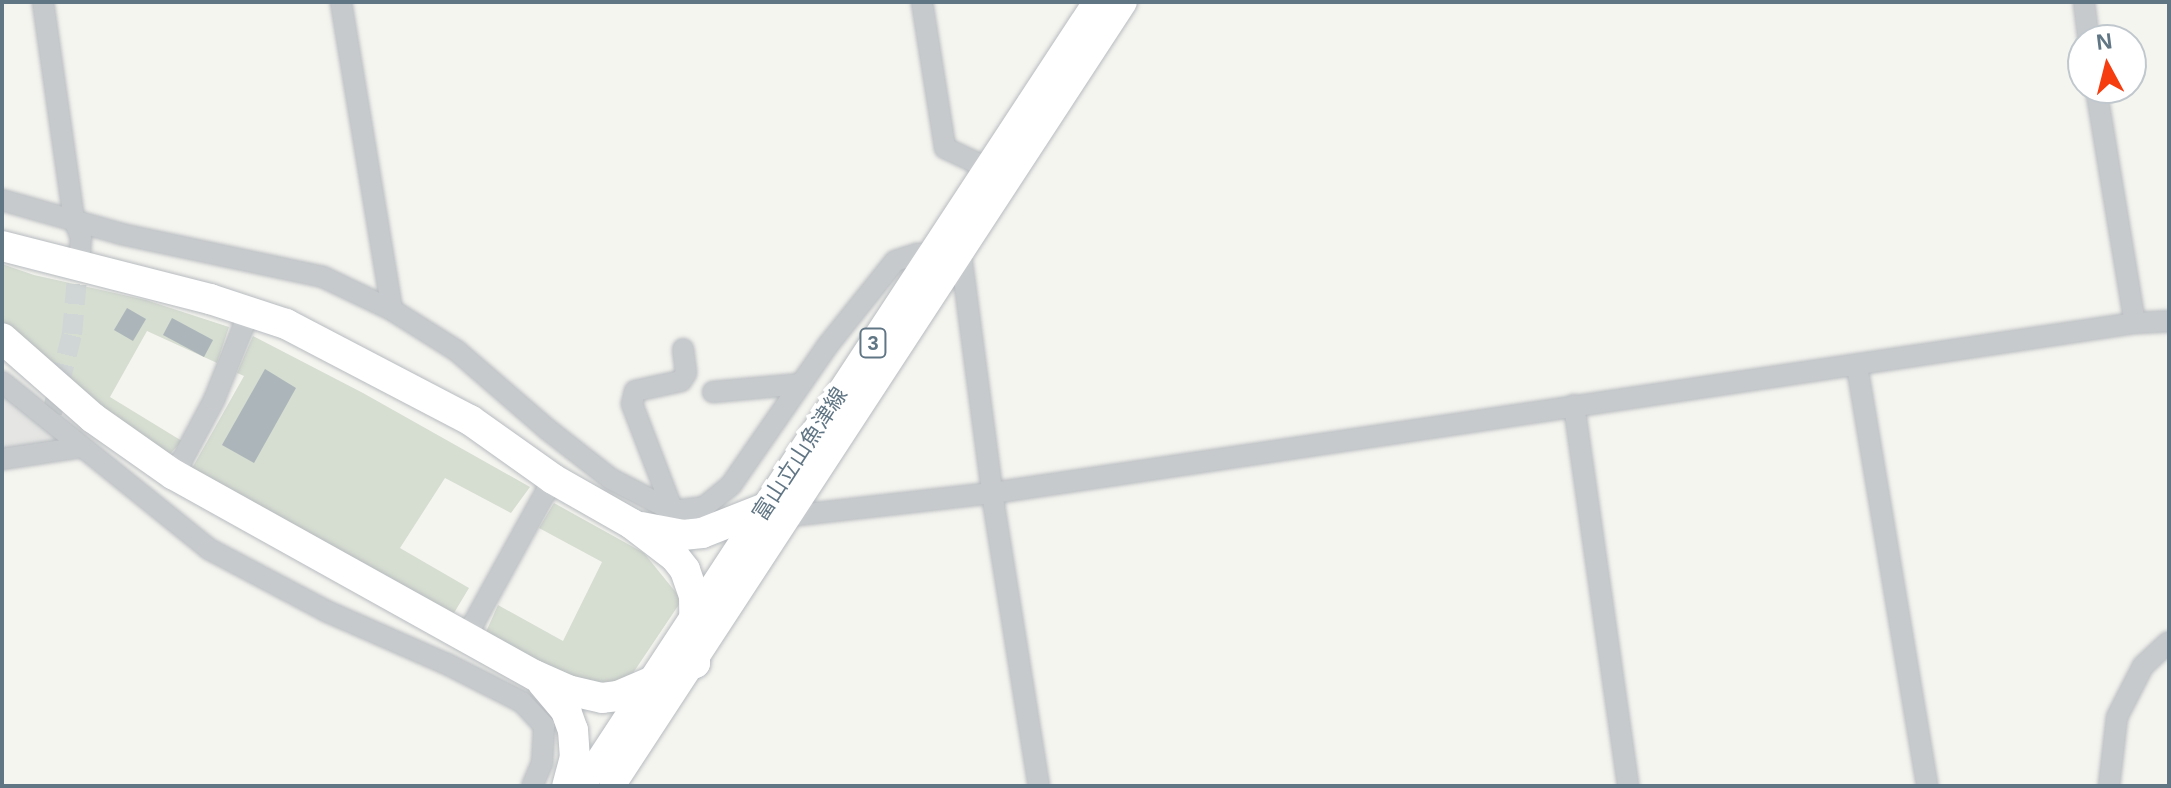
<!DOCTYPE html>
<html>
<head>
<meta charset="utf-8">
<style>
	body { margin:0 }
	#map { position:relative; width:2171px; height:788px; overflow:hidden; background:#f5f5f0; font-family:Helvetica,"Noto Sans JP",sans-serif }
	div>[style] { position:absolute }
	.built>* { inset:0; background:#e5e6e4 }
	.green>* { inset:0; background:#d6ddd1 }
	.building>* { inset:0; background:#acb5ba }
	.minor-tunnel>* { height:20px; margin-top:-10px; transform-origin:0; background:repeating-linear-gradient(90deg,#d0d5d5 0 20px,transparent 0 30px) }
	.roads { filter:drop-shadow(0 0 2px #b7bbbf) drop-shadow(0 0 2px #b7bbbf) }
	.minor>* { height:20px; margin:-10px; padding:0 10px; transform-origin:10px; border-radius:10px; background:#c7cacd }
	.major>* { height:26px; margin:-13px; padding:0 13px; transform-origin:13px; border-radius:13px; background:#fff }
	.highway>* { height:30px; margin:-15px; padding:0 15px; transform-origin:15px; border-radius:15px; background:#fff }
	span { translate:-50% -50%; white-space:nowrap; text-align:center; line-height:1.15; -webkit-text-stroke:8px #fff; paint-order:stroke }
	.shield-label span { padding:2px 6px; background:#fff; border:2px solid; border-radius:6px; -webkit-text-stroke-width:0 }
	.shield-label { font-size:20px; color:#617685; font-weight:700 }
	.street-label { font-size:22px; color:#617685 }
	.frame { position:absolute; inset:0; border:4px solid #617685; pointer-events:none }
	.north { position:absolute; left:2067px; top:24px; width:80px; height:80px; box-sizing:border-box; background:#fff; border:2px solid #c0c8ce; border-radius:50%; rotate:353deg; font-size:22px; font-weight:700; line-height:32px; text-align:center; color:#617685 }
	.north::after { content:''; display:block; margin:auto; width:28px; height:36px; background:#f53d10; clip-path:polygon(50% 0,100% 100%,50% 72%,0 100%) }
</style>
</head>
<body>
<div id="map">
	<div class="built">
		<div style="clip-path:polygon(2px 390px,62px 444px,2px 453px)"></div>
	</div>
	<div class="green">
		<div style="clip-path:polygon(2px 264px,34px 275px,146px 300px,229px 327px,217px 363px,147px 331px,110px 397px,182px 441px,170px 454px,113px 417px,2px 324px)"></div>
		<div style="clip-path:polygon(253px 336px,363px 393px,530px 487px,511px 513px,445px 478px,400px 548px,469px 588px,454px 613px,191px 470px,244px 376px,237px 373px)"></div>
		<div style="clip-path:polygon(554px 503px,644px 553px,682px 600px,629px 679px,598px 691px,485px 634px,498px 605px,563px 641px,602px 562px,539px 528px)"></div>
	</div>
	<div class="building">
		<div style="clip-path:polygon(127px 308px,146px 319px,133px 341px,114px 330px)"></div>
		<div style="clip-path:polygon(172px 318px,213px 340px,204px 357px,163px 335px)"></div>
		<div style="clip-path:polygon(265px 369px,296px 388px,254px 463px,222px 445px)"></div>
	</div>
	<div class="minor-tunnel">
		<div style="left:52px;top:413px;width:81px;rotate:-75.8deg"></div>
		<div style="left:72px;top:334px;width:78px;rotate:-84.9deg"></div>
	</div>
	<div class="roads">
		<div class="minor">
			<div style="left:43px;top:2px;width:220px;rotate:81.9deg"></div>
			<div style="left:74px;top:220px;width:18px;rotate:68deg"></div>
			<div style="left:81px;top:237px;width:15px;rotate:94deg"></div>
			<div style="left:341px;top:2px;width:312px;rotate:80.6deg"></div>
			<div style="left:922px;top:2px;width:148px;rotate:81deg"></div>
			<div style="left:945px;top:148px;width:44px;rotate:25.4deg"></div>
			<div style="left:2084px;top:2px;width:38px;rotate:83deg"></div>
			<div style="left:2096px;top:88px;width:238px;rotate:80.6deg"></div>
			<div style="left:2px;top:200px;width:124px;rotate:15.9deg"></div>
			<div style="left:121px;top:234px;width:207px;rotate:12deg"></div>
			<div style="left:323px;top:277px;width:76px;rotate:25.6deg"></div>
			<div style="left:392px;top:310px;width:77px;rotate:32.2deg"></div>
			<div style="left:457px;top:351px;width:119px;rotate:40.9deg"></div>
			<div style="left:547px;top:429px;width:81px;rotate:38deg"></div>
			<div style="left:611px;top:479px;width:70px;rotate:27.3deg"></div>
			<div style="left:673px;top:511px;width:31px;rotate:-7deg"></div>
			<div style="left:704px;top:507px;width:35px;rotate:-39deg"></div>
			<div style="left:731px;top:485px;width:170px;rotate:-55.3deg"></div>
			<div style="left:828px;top:345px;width:107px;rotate:-51.4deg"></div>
			<div style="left:895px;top:261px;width:23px;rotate:-18deg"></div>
			<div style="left:917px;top:254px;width:14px;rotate:4deg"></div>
			<div style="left:961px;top:255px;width:253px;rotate:82.5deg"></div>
			<div style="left:994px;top:506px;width:284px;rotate:80.9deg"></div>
			<div style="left:1857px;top:366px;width:426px;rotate:80.5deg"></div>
			<div style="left:2px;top:382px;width:266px;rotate:38.9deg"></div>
			<div style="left:209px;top:549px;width:132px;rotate:27.9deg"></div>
			<div style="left:326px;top:611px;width:132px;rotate:23.7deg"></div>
			<div style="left:447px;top:664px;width:84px;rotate:26.9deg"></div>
			<div style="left:522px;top:702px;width:33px;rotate:47deg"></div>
			<div style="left:544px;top:726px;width:37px;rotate:93deg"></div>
			<div style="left:542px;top:763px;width:25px;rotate:113deg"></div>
			<div style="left:713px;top:392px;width:88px;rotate:-5.2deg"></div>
			<div style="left:1574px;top:405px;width:385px;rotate:81.9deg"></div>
			<div style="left:2px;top:459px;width:80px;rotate:-8.6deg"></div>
			<div style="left:174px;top:475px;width:85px;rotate:-61.9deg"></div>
			<div style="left:214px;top:400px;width:97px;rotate:-68.2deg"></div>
			<div style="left:673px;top:511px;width:115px;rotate:-111deg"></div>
			<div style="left:632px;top:404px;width:13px;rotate:-77deg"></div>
			<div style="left:635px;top:391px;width:47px;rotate:-12.3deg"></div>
			<div style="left:681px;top:381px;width:9px;rotate:-58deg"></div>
			<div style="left:686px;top:373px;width:24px;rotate:-97deg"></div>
			<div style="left:790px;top:516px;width:204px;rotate:-6.5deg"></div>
			<div style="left:993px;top:493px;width:1155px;rotate:-8.47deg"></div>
			<div style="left:2135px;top:323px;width:34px;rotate:-3deg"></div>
			<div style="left:466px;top:637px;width:180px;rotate:-61.2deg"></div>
			<div style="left:2109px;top:786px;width:69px;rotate:-83.4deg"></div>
			<div style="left:2117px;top:717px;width:57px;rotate:-63deg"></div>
			<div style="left:2143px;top:666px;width:35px;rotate:-43deg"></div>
		</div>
		<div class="major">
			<div style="left:582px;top:786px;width:937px;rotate:-56.75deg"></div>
			<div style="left:612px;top:786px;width:936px;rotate:-56.85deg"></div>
		</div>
		<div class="highway">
			<div style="left:2px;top:246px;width:215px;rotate:14.3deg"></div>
			<div style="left:210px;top:299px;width:80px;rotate:18.2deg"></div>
			<div style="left:286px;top:324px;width:208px;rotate:27.6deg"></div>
			<div style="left:470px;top:420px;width:102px;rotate:35.4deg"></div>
			<div style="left:553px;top:479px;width:91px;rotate:29.7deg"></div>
			<div style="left:632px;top:524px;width:54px;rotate:37.5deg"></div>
			<div style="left:675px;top:557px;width:16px;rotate:52deg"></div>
			<div style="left:685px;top:570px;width:28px;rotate:71deg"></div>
			<div style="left:694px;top:596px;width:67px;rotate:89.1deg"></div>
			<div style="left:695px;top:663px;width:84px;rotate:156.8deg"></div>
			<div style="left:618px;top:696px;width:16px;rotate:173deg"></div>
			<div style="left:602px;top:698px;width:35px;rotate:-167deg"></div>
			<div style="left:568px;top:690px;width:37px;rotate:-156deg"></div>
			<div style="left:534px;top:675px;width:412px;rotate:-150.9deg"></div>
			<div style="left:174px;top:475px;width:99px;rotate:-144.9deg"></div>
			<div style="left:93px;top:418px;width:121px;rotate:-138.7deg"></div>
			<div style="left:641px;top:527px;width:43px;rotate:10.8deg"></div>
			<div style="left:683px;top:535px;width:19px;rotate:-6deg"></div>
			<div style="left:702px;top:533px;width:66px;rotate:-21.5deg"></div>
			<div style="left:542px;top:682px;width:38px;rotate:50deg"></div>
			<div style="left:566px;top:711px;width:20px;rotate:70deg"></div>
			<div style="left:573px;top:730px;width:27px;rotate:86deg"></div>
			<div style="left:575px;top:757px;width:30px;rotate:105deg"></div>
		</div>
	</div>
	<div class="shield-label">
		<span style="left:873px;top:343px">3</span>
	</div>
	<div class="street-label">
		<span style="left:800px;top:454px;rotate:-57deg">富山立山魚津線</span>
	</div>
	<div class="frame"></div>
	<div class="north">N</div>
</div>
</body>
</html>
